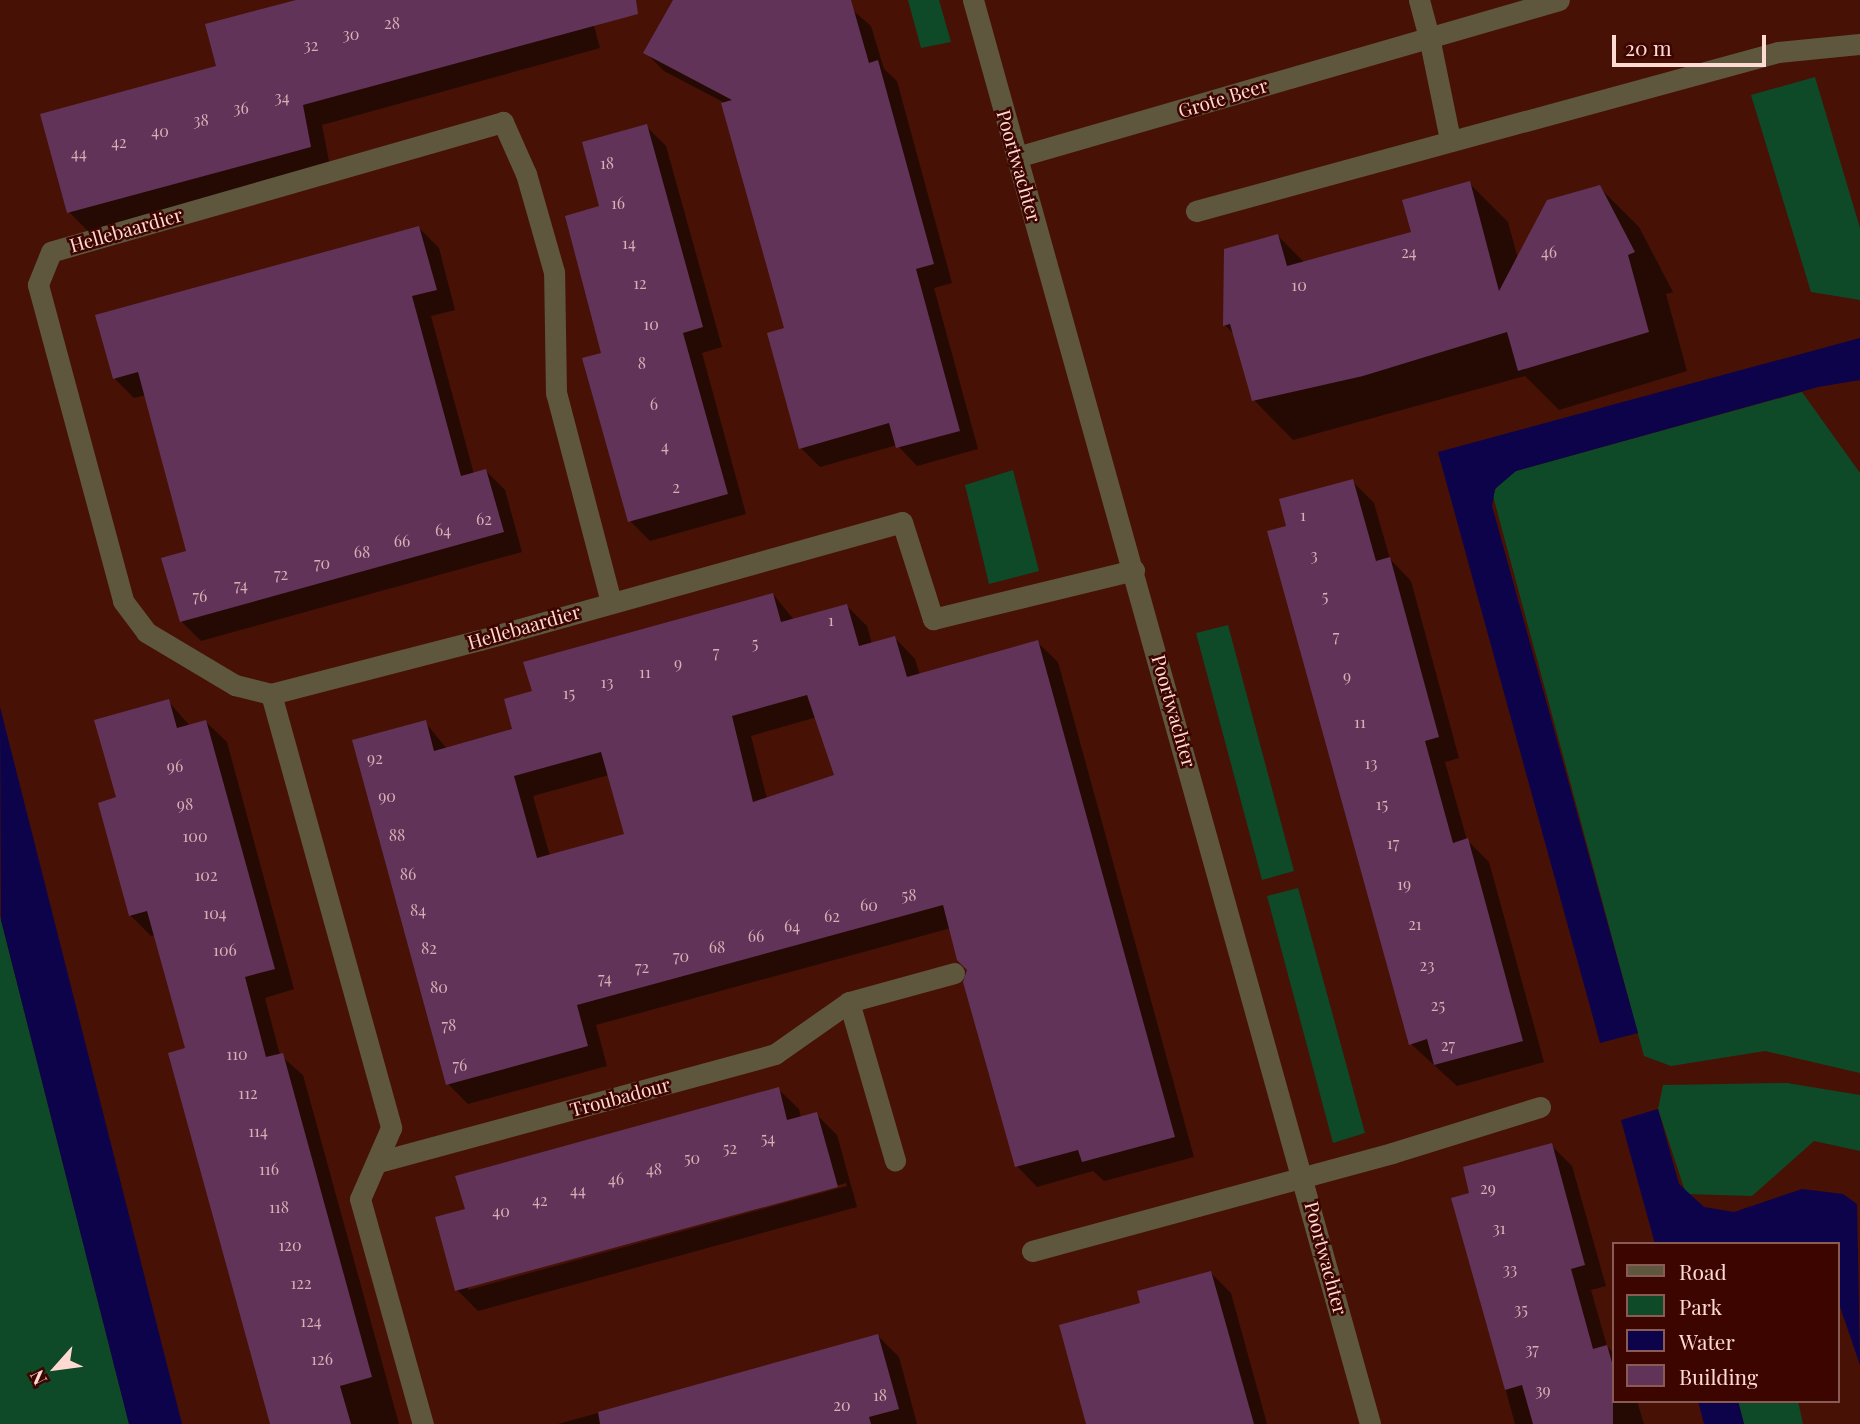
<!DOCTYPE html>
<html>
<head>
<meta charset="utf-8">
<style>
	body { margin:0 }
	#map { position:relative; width:1860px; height:1424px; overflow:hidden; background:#471106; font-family:"Playfair Display",serif }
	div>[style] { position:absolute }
	.green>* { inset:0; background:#0e4a28 }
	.water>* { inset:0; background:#0c034b }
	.shadow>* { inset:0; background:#0007 }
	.building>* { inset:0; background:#613359 }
	.lane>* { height:21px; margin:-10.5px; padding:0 10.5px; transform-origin:10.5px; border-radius:10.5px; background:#5e573e }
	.street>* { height:21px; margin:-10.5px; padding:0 10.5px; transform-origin:10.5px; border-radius:10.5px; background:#5e573e }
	span { translate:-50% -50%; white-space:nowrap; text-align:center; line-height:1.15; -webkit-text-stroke:5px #3c0500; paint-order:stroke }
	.number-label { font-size:16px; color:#d8b0b4 }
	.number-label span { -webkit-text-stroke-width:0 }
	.street-label { font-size:19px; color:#ffdad2 }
	.legend { position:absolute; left:1612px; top:1242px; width:228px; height:161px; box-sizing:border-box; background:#3c0500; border:2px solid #8a5a54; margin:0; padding:9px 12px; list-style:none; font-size:21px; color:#ffdad2 }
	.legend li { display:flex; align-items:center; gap:14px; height:35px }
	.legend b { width:35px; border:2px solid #8a5a54 }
	.north { position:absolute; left:21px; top:1333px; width:70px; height:70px; -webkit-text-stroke:5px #3c0500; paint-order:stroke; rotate:242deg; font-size:19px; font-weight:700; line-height:28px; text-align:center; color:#ffdad2 }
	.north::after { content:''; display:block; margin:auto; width:24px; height:32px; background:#ffdad2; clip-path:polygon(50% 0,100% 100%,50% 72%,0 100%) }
	.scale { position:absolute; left:1612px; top:35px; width:154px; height:32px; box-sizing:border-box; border:4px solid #ffdad2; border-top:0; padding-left:9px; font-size:21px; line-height:24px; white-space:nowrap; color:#ffdad2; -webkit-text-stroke:5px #3c0500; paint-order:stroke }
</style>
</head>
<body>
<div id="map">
	<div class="green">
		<div style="clip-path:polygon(908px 0,939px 0,951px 42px,921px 48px)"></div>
		<div style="clip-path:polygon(1815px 77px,1860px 228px,1860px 300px,1811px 292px,1751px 95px)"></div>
		<div style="clip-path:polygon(1802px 392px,1860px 473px,1860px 1073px,1765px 1051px,1671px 1066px,1644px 1056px,1493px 496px,1498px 483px,1516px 471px)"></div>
		<div style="clip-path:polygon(1013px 470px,1039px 571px,989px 584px,965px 485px)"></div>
		<div style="clip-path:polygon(1228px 625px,1294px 871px,1262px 880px,1196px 633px)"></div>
		<div style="clip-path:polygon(1298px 888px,1365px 1133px,1333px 1143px,1267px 896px)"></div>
		<div style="clip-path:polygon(0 916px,1px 920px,129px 1424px,0 1424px)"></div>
		<div style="clip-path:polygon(1787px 1083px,1860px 1095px,1860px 1151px,1814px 1141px,1752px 1196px,1686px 1194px,1658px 1109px,1663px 1085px)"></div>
		<div style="clip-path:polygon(1738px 1401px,1798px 1401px,1803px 1424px,1744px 1424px)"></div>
	</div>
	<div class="water">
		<div style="clip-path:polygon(1860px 338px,1860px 380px,1818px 387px,1516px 471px,1495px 489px,1492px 506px,1638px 1033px,1600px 1043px,1438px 452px)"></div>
		<div style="clip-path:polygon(0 707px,182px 1424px,129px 1424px,1px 920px)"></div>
		<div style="clip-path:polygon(1658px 1109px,1679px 1184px,1704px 1207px,1734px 1212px,1802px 1189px,1843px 1194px,1857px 1204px,1860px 1365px,1837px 1298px,1837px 1244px,1655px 1244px,1621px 1120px)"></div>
		<div style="clip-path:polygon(1698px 1401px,1738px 1401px,1744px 1424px,1704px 1424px)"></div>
	</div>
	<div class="shadow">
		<div style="clip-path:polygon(302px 0,587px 0,600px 48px,322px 125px,330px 166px,89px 232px,69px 212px,219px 67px)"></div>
		<div style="clip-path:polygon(675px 0,841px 0,871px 26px,884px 69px,897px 81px,952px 283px,934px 288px,978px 449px,917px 466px,897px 445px,820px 467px,801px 448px,786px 329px,723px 102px,664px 71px,645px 52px)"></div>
		<div style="clip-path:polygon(646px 126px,666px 146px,722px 347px,702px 353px,746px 514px,650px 541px,630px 521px,603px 354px,601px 207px)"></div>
		<div style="clip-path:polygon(1469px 183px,1508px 222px,1518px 259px,1599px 187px,1639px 227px,1673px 292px,1666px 294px,1687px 371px,1559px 410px,1525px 376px,1293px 440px,1254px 400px,1236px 336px,1225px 325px,1278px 236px,1305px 263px,1413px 233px)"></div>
		<div style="clip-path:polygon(419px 228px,439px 248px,455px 310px,431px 316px,474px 474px,486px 471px,505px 490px,522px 552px,201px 641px,181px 621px,188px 552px,146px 395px,134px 398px,114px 378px)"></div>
		<div style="clip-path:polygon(1352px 481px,1374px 503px,1390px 559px,1411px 581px,1459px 758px,1445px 762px,1467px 840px,1489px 862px,1544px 1062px,1457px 1086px,1411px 1044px,1289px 527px)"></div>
		<div style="clip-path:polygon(evenodd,773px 594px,794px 620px,847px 606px,867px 626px,872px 644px,895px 638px,915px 659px,920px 675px,1037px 642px,1058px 662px,1194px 1157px,1104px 1181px,1093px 1171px,1037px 1187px,1017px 1166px,969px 970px,951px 928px,596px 1025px,607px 1066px,468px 1104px,448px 1084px,425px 722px,447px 749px,514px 730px,534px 692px,773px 594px,817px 717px,836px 776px,767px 799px,751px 736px,817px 717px,773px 594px,609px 775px,626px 835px,550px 856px,533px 796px,609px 775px)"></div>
		<div style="clip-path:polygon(168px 701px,190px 726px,206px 722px,227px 742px,294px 989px,265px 998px,280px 1055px,303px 1075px,399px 1424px,272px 1424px,187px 1049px,156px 935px,151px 936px,130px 915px,118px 799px)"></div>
		<div style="clip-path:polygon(evenodd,778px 1089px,799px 1109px,801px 1118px,816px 1114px,837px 1135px,857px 1207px,478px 1311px,457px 1290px,467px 1210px,778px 1089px,846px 1183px,847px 1186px,468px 1290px,468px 1286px,846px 1183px)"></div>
		<div style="clip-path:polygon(1551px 1145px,1572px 1166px,1606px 1286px,1591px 1290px,1607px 1346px,1613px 1353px,1613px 1401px,1637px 1401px,1644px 1424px,1515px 1424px,1453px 1199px,1472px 1194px)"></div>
		<div style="clip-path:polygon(1211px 1273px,1231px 1293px,1267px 1424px,1088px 1424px,1142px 1304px)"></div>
		<div style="clip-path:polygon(878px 1336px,899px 1357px,917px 1424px,558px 1424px)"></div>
	</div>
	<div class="building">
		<div style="clip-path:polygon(296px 0,636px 0,638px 14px,303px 105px,311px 147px,67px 213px,40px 114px,216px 66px,205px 24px)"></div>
		<div style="clip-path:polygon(673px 0,851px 0,869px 63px,878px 60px,934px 264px,916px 269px,960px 431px,896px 448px,889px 423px,799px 449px,767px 333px,784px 328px,721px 103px,732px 100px,643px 53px)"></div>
		<div style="clip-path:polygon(647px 124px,703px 327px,683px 333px,728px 494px,628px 522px,582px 358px,601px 353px,565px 216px,599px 206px,582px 142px)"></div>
		<div style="clip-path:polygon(1470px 181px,1499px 291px,1547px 200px,1600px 185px,1635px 252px,1628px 255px,1649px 332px,1518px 371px,1507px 332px,1363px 376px,1252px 401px,1230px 324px,1223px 326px,1224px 249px,1278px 234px,1287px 266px,1411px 232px,1402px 200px)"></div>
		<div style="clip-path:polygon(419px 226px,437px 290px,412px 296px,461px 476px,486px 469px,504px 532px,180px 622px,161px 558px,186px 551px,138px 372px,113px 379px,95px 315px)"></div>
		<div style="clip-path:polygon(1353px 479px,1376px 561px,1390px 557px,1439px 737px,1425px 741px,1453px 843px,1468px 838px,1523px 1041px,1434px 1065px,1427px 1039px,1409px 1045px,1267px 531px,1286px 526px,1279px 499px)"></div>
		<div style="clip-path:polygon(evenodd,773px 593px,781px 622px,847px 604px,859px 646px,895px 636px,907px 677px,1038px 640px,1175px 1137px,1082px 1162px,1078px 1150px,1015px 1167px,963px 982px,967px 970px,957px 960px,943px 905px,577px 1005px,588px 1046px,446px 1085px,352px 740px,426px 720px,434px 751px,512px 729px,504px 699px,532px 691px,523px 662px,773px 593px,807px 695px,834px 775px,753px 802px,732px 716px,807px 695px,773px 593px,601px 752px,624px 834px,537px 858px,514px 776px,601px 752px)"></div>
		<div style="clip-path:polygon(169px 699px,177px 728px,206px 720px,275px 969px,245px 977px,266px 1057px,283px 1053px,372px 1377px,340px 1386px,351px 1424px,270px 1424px,168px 1053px,185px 1048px,147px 911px,129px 916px,98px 803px,116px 797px,94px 720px)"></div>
		<div style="clip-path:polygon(779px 1087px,787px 1120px,817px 1112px,838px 1187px,455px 1291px,435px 1217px,465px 1209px,455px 1176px)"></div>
		<div style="clip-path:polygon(1552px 1143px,1585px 1265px,1571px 1269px,1593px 1349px,1607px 1345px,1613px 1366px,1613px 1424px,1533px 1424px,1522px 1385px,1505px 1390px,1451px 1198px,1469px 1193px,1463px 1167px)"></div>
		<div style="clip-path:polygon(1211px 1271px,1254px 1424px,1086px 1424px,1059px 1325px,1140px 1303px,1137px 1291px)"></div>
		<div style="clip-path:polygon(878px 1334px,899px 1409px,869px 1417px,871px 1424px,600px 1424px,598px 1412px)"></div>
	</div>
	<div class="lane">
		<div style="left:1419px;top:0;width:38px;rotate:75deg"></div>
		<div style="left:849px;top:1002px;width:165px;rotate:73.8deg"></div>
		<div style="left:1032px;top:1251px;width:373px;rotate:-15.2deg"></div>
		<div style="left:1392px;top:1153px;width:155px;rotate:-17.3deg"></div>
	</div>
	<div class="street">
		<div style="left:973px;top:0;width:1478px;rotate:74.42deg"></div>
		<div style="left:1429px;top:37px;width:104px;rotate:78.4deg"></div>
		<div style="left:1017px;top:157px;width:564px;rotate:-16.15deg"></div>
		<div style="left:1196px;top:211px;width:603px;rotate:-15.28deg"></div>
		<div style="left:1778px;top:52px;width:82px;rotate:-5.6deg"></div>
		<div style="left:611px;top:602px;width:216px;rotate:-104.7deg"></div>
		<div style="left:556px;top:393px;width:121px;rotate:-90.9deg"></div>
		<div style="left:554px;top:272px;width:102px;rotate:-105.9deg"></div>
		<div style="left:526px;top:174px;width:57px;rotate:-113.9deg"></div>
		<div style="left:503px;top:122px;width:470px;rotate:164deg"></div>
		<div style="left:51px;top:252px;width:35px;rotate:112deg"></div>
		<div style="left:38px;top:285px;width:327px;rotate:74.9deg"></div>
		<div style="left:123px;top:601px;width:39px;rotate:53deg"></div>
		<div style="left:146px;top:632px;width:104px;rotate:30.8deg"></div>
		<div style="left:235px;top:685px;width:37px;rotate:14deg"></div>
		<div style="left:271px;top:694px;width:216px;rotate:-14.5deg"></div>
		<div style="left:480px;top:640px;width:438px;rotate:-15.6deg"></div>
		<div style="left:902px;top:522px;width:102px;rotate:72.3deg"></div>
		<div style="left:933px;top:619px;width:207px;rotate:-13.7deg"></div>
		<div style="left:271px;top:694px;width:450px;rotate:74.5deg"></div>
		<div style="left:391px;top:1128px;width:77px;rotate:113.6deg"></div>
		<div style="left:360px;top:1199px;width:234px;rotate:74.4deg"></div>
		<div style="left:378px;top:1162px;width:411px;rotate:-15.2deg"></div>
		<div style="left:775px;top:1054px;width:90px;rotate:-35.1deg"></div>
		<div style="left:849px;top:1002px;width:109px;rotate:-15.4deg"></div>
	</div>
	<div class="number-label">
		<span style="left:392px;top:23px">28</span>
		<span style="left:351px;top:34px">30</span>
		<span style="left:311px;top:45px">32</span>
		<span style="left:282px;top:97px">34</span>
		<span style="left:241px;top:108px">36</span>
		<span style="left:201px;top:120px">38</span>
		<span style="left:160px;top:131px">40</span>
		<span style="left:119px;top:142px">42</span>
		<span style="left:79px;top:153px">44</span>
		<span style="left:607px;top:163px">18</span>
		<span style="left:618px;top:203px">16</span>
		<span style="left:629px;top:243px">14</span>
		<span style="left:1409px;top:252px">24</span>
		<span style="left:1549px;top:252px">46</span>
		<span style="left:640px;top:283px">12</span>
		<span style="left:1299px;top:285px">10</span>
		<span style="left:651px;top:324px">10</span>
		<span style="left:642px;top:363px">8</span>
		<span style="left:654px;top:404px">6</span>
		<span style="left:665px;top:446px">4</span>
		<span style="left:676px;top:487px">2</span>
		<span style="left:1303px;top:515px">1</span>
		<span style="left:484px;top:519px">62</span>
		<span style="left:443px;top:530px">64</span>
		<span style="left:402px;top:541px">66</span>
		<span style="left:362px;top:552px">68</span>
		<span style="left:1314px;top:555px">3</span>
		<span style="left:322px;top:563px">70</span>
		<span style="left:281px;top:574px">72</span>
		<span style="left:241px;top:585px">74</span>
		<span style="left:200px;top:596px">76</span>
		<span style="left:1325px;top:596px">5</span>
		<span style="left:831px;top:620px">1</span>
		<span style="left:1336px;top:636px">7</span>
		<span style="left:755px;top:643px">5</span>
		<span style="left:716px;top:652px">7</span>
		<span style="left:678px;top:663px">9</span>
		<span style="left:645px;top:672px">11</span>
		<span style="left:1347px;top:676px">9</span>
		<span style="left:607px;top:682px">13</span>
		<span style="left:569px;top:693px">15</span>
		<span style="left:1360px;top:722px">11</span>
		<span style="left:375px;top:758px">92</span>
		<span style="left:1371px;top:763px">13</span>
		<span style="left:175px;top:766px">96</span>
		<span style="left:387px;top:796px">90</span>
		<span style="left:185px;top:804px">98</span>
		<span style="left:1382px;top:804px">15</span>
		<span style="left:397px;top:835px">88</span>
		<span style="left:195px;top:836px">100</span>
		<span style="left:1393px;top:843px">17</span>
		<span style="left:408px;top:874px">86</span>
		<span style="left:206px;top:875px">102</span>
		<span style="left:1404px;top:884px">19</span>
		<span style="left:909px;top:895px">58</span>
		<span style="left:869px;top:905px">60</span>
		<span style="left:418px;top:910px">84</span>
		<span style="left:215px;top:913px">104</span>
		<span style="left:832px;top:916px">62</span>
		<span style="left:1415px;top:924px">21</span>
		<span style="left:792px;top:926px">64</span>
		<span style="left:756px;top:936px">66</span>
		<span style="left:717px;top:947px">68</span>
		<span style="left:429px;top:948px">82</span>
		<span style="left:225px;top:950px">106</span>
		<span style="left:681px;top:956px">70</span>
		<span style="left:1427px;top:965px">23</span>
		<span style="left:642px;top:967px">72</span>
		<span style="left:605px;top:978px">74</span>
		<span style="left:439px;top:987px">80</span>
		<span style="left:1438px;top:1005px">25</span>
		<span style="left:449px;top:1025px">78</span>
		<span style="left:1448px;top:1045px">27</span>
		<span style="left:237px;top:1054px">110</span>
		<span style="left:460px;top:1065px">76</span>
		<span style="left:248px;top:1093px">112</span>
		<span style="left:258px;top:1131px">114</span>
		<span style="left:768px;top:1138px">54</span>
		<span style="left:730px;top:1148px">52</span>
		<span style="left:692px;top:1158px">50</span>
		<span style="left:269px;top:1169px">116</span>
		<span style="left:654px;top:1169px">48</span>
		<span style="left:616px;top:1179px">46</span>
		<span style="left:1488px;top:1188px">29</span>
		<span style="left:578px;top:1190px">44</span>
		<span style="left:540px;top:1200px">42</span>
		<span style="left:279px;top:1207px">118</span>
		<span style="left:501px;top:1211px">40</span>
		<span style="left:1499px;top:1228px">31</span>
		<span style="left:290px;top:1245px">120</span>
		<span style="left:1510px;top:1269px">33</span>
		<span style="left:301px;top:1283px">122</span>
		<span style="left:1521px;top:1309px">35</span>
		<span style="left:311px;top:1321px">124</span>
		<span style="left:1532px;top:1349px">37</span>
		<span style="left:322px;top:1359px">126</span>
		<span style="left:1543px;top:1390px">39</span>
		<span style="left:880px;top:1395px">18</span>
		<span style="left:842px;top:1405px">20</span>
	</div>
	<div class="street-label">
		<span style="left:1223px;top:98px;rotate:-17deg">Grote Beer</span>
		<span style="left:1019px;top:166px;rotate:74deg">Poortwachter</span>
		<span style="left:126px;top:230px;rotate:-16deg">Hellebaardier</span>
		<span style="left:524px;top:627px;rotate:-16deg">Hellebaardier</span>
		<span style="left:1174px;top:711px;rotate:74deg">Poortwachter</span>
		<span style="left:620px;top:1097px;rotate:-15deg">Troubadour</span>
		<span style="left:1326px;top:1258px;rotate:75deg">Poortwachter</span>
	</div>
	<ul class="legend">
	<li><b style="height:9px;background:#5e573e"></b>Road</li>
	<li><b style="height:19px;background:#0e4a28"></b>Park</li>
	<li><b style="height:19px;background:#0c034b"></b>Water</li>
	<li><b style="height:19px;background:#613359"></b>Building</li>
	</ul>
	<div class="north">N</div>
	<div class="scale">20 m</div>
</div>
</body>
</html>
